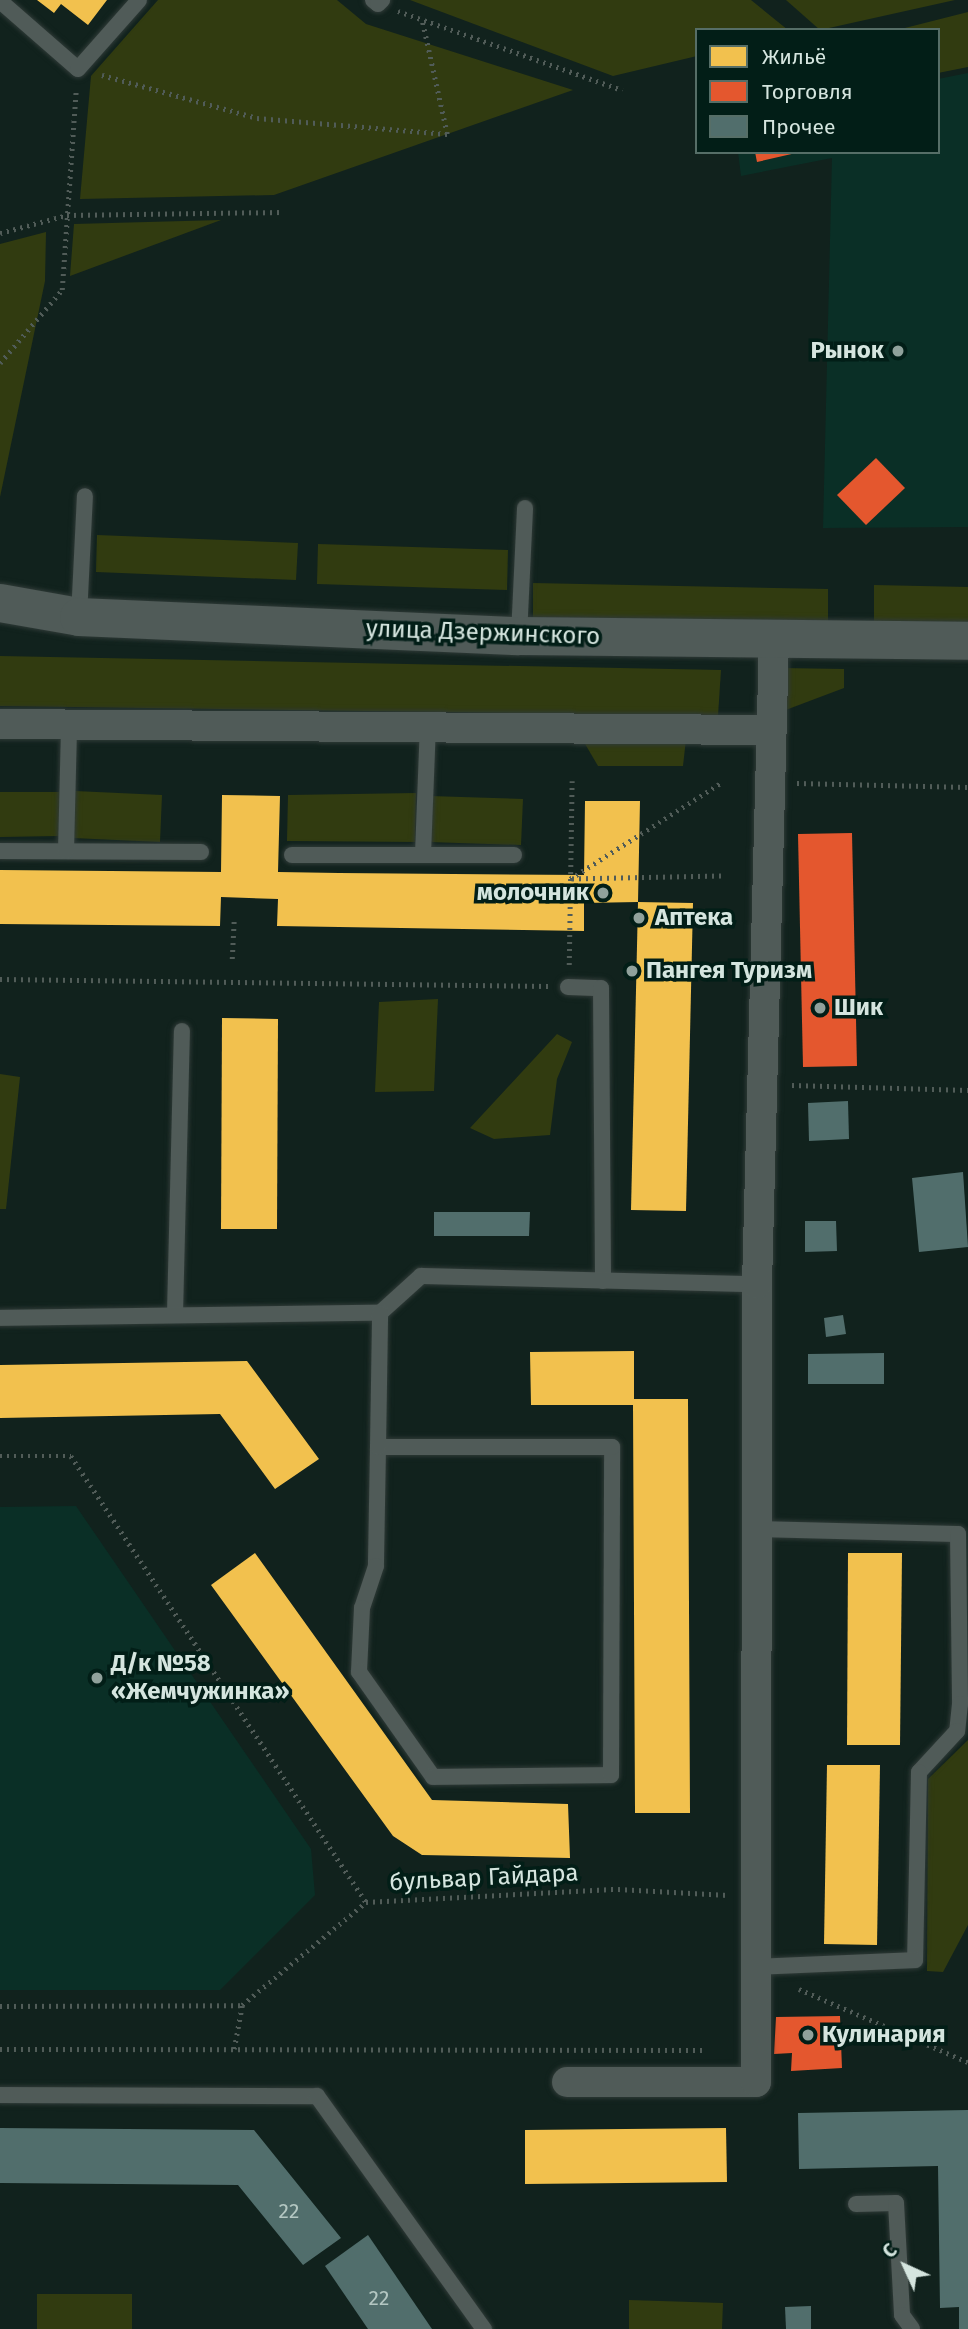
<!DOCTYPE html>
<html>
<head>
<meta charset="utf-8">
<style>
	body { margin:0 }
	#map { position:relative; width:968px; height:2329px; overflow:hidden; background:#11221d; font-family:"Fira Sans",sans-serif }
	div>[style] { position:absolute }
	.built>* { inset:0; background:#0a2f26 }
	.green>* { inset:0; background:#313b10 }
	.homes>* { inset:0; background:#f2c14e }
	.shops>* { inset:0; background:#e4572e }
	.building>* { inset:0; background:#516e6c }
	.path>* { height:4.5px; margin-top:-2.25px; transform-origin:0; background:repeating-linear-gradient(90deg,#515c58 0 2px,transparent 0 7px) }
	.roads { filter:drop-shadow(0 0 2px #2f3a37) drop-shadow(0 0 2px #2f3a37) }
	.lane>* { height:16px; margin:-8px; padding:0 8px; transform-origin:8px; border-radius:8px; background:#505b58 }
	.street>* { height:30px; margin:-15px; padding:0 15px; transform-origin:15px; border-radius:15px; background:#505b58 }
	.secondary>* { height:38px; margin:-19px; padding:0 19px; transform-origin:19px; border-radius:19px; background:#505b58 }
	.dots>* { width:19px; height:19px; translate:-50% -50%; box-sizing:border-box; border:4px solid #021e17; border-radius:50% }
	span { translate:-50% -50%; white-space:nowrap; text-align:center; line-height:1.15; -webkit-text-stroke:7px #021e17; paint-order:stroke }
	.number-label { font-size:21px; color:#b4c7c2 }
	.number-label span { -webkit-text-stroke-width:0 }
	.poi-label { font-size:24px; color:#d5e5df; font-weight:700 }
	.right { translate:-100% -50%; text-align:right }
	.left { translate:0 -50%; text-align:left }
	.street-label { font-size:24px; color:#d5e5df }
	.legend { position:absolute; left:695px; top:28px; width:245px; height:126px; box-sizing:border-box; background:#021e17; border:2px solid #566e67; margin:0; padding:9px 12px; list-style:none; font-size:21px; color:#d5e5df }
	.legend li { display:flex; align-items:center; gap:14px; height:35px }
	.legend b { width:35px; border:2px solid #566e67 }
	.north { position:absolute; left:870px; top:2231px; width:70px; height:70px; -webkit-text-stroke:5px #021e17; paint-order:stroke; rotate:315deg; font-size:19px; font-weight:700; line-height:28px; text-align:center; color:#d5e5df }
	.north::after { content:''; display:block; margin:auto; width:24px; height:32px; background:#d5e5df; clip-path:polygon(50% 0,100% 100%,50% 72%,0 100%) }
</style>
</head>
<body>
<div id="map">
	<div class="built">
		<div style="clip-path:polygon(968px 73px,968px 527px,823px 528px,832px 158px,741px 176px,738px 152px,938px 152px,938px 79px)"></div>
		<div style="clip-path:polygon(76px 1506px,311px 1849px,315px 1895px,220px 1990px,0 1990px,0 1507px)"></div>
	</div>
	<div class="green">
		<div style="clip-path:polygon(158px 0,337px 0,366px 24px,573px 90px,274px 195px,80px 199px,91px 76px)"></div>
		<div style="clip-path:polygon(410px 0,751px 0,788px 30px,697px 30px,697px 56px,613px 76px)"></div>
		<div style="clip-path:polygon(786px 0,955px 0,820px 30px)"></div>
		<div style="clip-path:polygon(968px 12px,968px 67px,938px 73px,938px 30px,897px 30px)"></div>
		<div style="clip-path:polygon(221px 220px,70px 276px,74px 224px)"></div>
		<div style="clip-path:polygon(46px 232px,45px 281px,0 497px,0 244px)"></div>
		<div style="clip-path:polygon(97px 535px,298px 543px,296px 580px,96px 572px)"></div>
		<div style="clip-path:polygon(318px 544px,508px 550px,507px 590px,317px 584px)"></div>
		<div style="clip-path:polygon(533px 583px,828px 589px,828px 627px,533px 621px)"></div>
		<div style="clip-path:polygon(874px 585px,968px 587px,968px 624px,874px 625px)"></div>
		<div style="clip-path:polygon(0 656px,721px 670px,718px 716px,0 706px)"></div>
		<div style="clip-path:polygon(781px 668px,844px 669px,844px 688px,783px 711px)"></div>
		<div style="clip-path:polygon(581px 737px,686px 739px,683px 766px,598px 766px)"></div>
		<div style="clip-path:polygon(75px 791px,162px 795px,160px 842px,72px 838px)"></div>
		<div style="clip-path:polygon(0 792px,60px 792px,59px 836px,0 837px)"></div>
		<div style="clip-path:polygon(416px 793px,415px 842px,287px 841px,288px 795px)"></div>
		<div style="clip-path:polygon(430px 796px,523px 799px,521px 845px,429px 842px)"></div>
		<div style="clip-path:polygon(438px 999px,434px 1091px,375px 1092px,379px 1002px)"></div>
		<div style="clip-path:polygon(557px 1034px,572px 1042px,557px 1079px,550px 1135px,494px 1139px,470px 1128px)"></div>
		<div style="clip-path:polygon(0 1074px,20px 1077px,6px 1209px,0 1209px)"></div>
		<div style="clip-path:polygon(968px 1740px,968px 1925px,943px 1972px,927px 1971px,928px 1779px)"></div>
		<div style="clip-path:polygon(37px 2294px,132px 2294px,132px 2329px,37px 2329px)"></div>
		<div style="clip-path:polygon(629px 2300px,723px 2303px,722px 2329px,629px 2329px)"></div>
	</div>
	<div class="homes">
		<div style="clip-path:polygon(37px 0,107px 0,88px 25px,61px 4px,54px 13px)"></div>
		<div style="clip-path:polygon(222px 795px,280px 796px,278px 872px,339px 873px,584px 875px,585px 801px,640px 801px,638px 902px,584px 903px,584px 931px,277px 926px,278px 899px,221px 897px,220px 926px,0 924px,0 870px,221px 872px)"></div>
		<div style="clip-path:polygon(638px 902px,693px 903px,686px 1211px,631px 1210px)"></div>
		<div style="clip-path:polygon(222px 1018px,278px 1019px,277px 1229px,221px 1229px)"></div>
		<div style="clip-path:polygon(634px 1351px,634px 1399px,688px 1399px,690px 1813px,635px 1813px,633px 1405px,531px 1405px,530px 1352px)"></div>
		<div style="clip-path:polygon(247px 1361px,319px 1459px,275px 1489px,220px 1414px,0 1418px,0 1365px)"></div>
		<div style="clip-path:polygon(255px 1553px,432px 1800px,568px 1804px,570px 1858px,422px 1855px,393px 1836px,211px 1585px)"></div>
		<div style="clip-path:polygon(848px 1553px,902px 1553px,900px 1745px,847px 1745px)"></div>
		<div style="clip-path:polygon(827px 1765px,880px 1765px,877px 1945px,824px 1944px)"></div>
		<div style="clip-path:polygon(726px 2128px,727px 2182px,525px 2184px,525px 2130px)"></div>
	</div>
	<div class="shops">
		<div style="clip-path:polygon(755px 152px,796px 152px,796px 153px,757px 162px)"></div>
		<div style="clip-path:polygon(876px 458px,905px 488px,866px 525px,837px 495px)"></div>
		<div style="clip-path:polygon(852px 833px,857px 1066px,803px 1067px,798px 834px)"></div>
		<div style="clip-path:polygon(840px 2016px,842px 2068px,791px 2071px,792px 2053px,774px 2054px,776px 2017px)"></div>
	</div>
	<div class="building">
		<div style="clip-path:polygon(848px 1101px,849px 1139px,809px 1141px,808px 1103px)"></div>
		<div style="clip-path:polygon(963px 1172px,968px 1247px,919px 1252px,912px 1178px)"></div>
		<div style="clip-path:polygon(434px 1212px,530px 1212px,529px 1236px,434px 1236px)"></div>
		<div style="clip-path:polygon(805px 1221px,836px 1221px,837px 1251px,805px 1252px)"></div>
		<div style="clip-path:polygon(843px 1315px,846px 1334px,826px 1337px,824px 1318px)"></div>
		<div style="clip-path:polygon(884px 1353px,884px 1384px,808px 1384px,808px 1354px)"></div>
		<div style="clip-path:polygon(968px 2110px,968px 2329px,959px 2329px,959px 2307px,940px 2308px,938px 2166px,799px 2169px,798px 2113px)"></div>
		<div style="clip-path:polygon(0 2128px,254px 2130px,341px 2238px,303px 2265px,238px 2185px,0 2183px)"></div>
		<div style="clip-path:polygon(368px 2235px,432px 2329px,368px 2329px,325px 2266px)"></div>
		<div style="clip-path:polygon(811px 2306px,811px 2329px,786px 2329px,785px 2307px)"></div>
	</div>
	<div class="path">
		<div style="left:398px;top:11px;width:238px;rotate:19.4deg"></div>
		<div style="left:102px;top:75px;width:161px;rotate:15.5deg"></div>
		<div style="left:257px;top:118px;width:191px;rotate:4.8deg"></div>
		<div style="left:447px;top:134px;width:117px;rotate:-102.4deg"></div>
		<div style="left:0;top:233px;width:69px;rotate:-15deg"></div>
		<div style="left:67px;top:215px;width:215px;rotate:-0.8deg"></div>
		<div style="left:0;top:363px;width:96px;rotate:-49.7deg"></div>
		<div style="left:62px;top:290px;width:199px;rotate:-86deg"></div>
		<div style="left:797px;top:783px;width:171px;rotate:1.3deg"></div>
		<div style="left:721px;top:876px;width:151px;rotate:178.9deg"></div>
		<div style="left:570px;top:879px;width:180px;rotate:-32.5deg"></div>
		<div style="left:232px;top:959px;width:40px;rotate:-87.1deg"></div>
		<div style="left:569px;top:965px;width:184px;rotate:-89.1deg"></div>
		<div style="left:0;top:979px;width:549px;rotate:0.73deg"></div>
		<div style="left:792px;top:1085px;width:176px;rotate:1.6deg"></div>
		<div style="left:0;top:1456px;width:71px"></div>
		<div style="left:71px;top:1456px;width:535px;rotate:56.52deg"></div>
		<div style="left:799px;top:1989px;width:184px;rotate:23.4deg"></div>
		<div style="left:0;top:2006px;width:242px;rotate:-0.2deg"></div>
		<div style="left:242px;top:2005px;width:161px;rotate:-39.7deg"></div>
		<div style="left:366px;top:1902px;width:252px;rotate:-3deg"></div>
		<div style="left:618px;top:1889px;width:110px;rotate:3.1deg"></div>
		<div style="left:0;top:2049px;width:702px;rotate:0.08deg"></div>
		<div style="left:234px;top:2049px;width:44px;rotate:-79.5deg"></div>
	</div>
	<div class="roads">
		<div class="lane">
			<div style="left:373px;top:0;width:6px;rotate:39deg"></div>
			<div style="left:378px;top:4px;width:6px;rotate:-45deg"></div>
			<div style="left:0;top:1px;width:103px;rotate:41.1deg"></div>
			<div style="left:78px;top:69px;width:92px;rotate:-48.5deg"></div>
			<div style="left:79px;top:617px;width:121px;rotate:-87.2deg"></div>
			<div style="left:519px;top:636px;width:128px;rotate:-87.3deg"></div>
			<div style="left:0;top:851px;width:201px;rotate:0.3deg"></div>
			<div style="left:66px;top:851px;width:124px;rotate:-88.6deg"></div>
			<div style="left:423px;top:854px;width:128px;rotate:-87.8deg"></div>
			<div style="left:292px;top:855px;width:222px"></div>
			<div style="left:568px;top:987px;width:33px;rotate:2deg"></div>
			<div style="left:601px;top:988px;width:293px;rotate:89.6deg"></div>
			<div style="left:175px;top:1314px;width:283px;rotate:-88.6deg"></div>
			<div style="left:0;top:1318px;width:380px;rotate:-0.8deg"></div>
			<div style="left:380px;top:1313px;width:55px;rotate:-42.1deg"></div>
			<div style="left:421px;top:1276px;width:336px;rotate:1.4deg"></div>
			<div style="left:378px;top:1447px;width:119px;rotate:91deg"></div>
			<div style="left:376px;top:1566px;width:44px;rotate:108.4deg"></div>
			<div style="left:362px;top:1608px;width:64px;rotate:92.7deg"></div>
			<div style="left:359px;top:1672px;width:128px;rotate:54.8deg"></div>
			<div style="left:433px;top:1777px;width:178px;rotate:-0.6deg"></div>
			<div style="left:611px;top:1775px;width:328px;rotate:-89.8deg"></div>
			<div style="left:612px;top:1447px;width:234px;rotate:180deg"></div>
			<div style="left:378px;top:1447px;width:134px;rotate:-89.1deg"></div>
			<div style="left:755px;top:1529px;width:203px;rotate:1.4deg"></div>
			<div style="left:958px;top:1534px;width:170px;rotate:89.3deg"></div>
			<div style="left:960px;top:1704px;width:27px;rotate:96deg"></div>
			<div style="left:957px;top:1731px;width:56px;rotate:132.8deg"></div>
			<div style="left:919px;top:1772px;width:188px;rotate:91.2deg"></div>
			<div style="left:915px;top:1960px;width:159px;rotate:177.5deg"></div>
			<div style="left:0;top:2095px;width:317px;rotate:0.2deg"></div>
			<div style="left:317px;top:2096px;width:287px;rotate:54.4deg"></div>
			<div style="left:856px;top:2204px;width:40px;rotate:-1.4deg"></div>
			<div style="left:896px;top:2203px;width:112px;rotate:86.9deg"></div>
			<div style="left:902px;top:2315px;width:17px;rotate:54deg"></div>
		</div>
		<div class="street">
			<div style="left:0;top:724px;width:770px;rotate:0.45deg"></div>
			<div style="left:567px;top:2082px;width:189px"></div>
			<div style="left:756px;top:2082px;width:798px;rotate:-89.93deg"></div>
			<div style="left:757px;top:1284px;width:644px;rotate:-88.49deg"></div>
		</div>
		<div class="secondary">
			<div style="left:0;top:603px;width:80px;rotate:10deg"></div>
			<div style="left:79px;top:617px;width:440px;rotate:2.5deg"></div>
			<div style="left:519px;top:636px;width:449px;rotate:0.6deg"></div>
		</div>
	</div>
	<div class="dots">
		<div style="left:898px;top:351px;background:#90a19b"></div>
		<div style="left:603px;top:893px;background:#90a19b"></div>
		<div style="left:639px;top:918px;background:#90a19b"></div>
		<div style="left:632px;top:971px;background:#90a19b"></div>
		<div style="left:820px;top:1008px;background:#90a19b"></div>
		<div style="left:97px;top:1678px;background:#90a19b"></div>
		<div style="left:808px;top:2035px;background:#90a19b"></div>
	</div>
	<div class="number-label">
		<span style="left:289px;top:2211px">22</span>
		<span style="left:379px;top:2298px">22</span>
	</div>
	<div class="poi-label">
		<span class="right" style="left:884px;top:351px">Рынок</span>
		<span class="right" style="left:589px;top:893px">молочник</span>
		<span class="left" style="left:655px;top:918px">Аптека</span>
		<span class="left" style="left:646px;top:971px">Пангея Туризм</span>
		<span class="left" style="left:834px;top:1008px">Шик</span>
		<span class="left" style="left:111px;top:1678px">Д/к №58<br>«Жемчужинка»</span>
		<span class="left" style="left:822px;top:2035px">Кулинария</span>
	</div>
	<div class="street-label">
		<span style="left:483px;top:633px;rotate:2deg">улица Дзержинского</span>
		<span style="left:484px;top:1878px;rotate:-3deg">бульвар Гайдара</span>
	</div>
	<ul class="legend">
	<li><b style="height:19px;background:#f2c14e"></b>Жильё</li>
	<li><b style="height:19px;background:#e4572e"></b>Торговля</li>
	<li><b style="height:19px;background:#516e6c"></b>Прочее</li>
	</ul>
	<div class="north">С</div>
</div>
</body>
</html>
